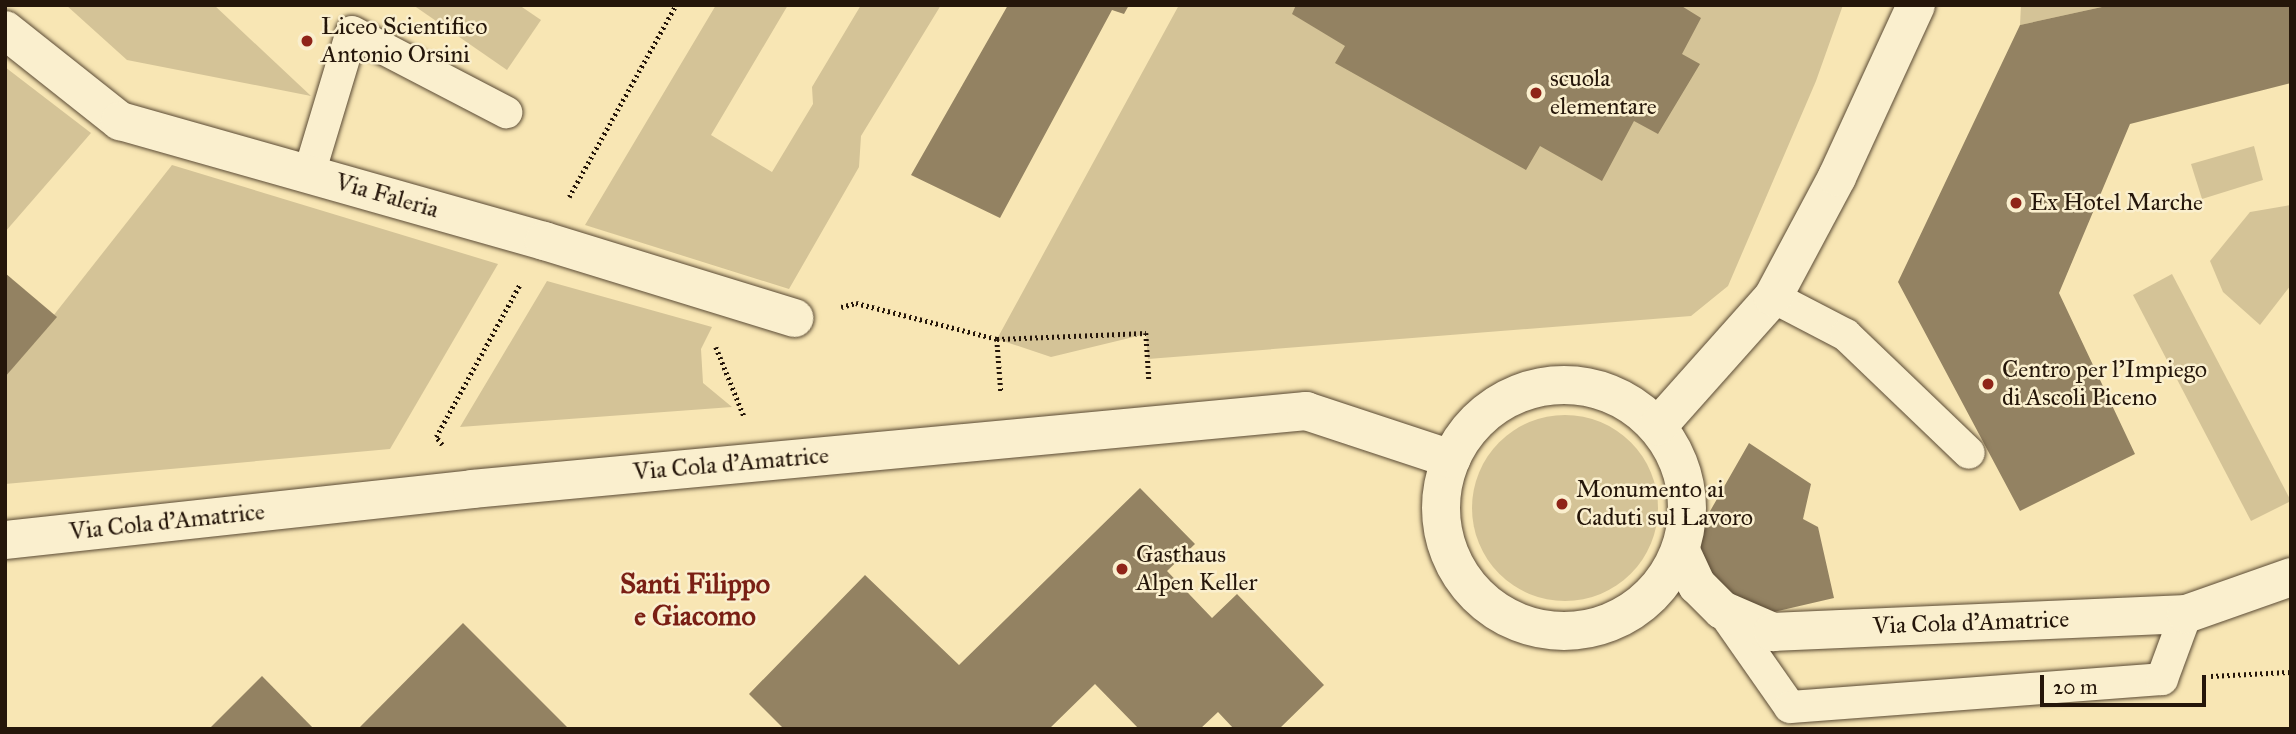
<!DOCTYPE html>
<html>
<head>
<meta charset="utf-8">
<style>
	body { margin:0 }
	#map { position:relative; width:2296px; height:734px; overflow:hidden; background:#f8e6b4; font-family:"IM FELL Great Primer",serif }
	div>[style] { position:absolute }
	.green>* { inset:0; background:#d4c397 }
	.round { border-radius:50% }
	.building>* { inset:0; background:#938262 }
	.path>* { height:4.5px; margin-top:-2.25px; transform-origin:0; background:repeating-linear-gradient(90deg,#25160a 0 2px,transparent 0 5.5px) }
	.roads { filter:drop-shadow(0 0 2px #5a4a34) drop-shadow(0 0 2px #5a4a34) }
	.service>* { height:32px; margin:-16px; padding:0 16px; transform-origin:16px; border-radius:16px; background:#faefce }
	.minor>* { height:38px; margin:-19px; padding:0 19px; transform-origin:19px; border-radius:19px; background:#faefce }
	.minor>.ring { margin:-19px; padding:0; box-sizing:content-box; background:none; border:38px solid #faefce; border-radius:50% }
	.dots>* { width:19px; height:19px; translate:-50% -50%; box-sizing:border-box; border:4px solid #faefce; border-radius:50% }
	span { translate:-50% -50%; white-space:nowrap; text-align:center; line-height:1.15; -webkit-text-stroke:5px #faefce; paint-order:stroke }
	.poi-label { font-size:24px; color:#25160a }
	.left { translate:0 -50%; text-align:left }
	.street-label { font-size:24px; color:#25160a }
	.quarter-label { font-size:28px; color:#7a1f14; font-weight:700 }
	.frame { position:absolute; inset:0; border:7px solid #25160a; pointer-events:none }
	.scale { position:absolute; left:2040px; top:675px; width:166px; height:32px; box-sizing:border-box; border:4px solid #25160a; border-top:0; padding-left:9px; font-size:21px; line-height:24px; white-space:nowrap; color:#25160a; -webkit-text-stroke:5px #faefce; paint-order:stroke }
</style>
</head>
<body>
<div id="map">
	<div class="green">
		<div style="clip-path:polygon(66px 5px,214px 5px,311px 96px,127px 60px)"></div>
		<div style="clip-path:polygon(413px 5px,519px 5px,541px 20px,507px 70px)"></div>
		<div style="clip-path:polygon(716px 5px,788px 5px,711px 135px,772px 172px,813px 104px,812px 87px,861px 5px,941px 5px,861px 136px,859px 167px,789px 289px,585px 225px)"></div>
		<div style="clip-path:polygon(1179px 5px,1843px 5px,1816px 81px,1728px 286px,1691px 316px,1148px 359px,1146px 334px,1051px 357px,997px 339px)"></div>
		<div style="clip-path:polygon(2021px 5px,2111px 5px,2020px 25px)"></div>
		<div style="clip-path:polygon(5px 67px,91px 133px,5px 232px)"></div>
		<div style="clip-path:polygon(2254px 146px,2263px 180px,2202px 199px,2191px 164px)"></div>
		<div style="clip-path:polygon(172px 165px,498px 264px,390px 449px,5px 484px,5px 377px)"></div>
		<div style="clip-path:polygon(2291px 205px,2291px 285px,2260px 325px,2223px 292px,2210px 261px,2250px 212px)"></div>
		<div style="clip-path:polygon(2172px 274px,2291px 501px,2251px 521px,2133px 295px)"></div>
		<div style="clip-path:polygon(547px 281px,712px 327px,701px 349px,703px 383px,732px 407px,460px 427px)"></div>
		<div class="round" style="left:1472px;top:415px;width:186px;height:186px"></div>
	</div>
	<div class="building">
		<div style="clip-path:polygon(1008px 5px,1129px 5px,1124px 14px,1112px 10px,1000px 218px,911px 175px)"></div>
		<div style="clip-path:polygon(1296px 5px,1680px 5px,1701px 18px,1682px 54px,1700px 64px,1658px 134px,1634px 121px,1602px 181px,1540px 146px,1526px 170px,1335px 63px,1345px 46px,1292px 14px)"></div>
		<div style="clip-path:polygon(2111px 5px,2291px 5px,2291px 83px,2130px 124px,2059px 293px,2135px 454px,2020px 511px,1898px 282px,2020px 25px)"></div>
		<div style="clip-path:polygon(5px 273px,57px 317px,5px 377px)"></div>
		<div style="clip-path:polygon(1749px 443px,1811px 484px,1803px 519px,1818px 527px,1834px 598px,1752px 617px,1689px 548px)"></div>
		<div style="clip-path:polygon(1140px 488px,1195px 544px,1167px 571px,1212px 618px,1237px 594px,1324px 685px,1279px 729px,1234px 729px,1218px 712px,1200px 729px,1139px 729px,1095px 684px,1049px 729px,784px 729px,749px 694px,865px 575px,959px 665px)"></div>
		<div style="clip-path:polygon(463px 623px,569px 729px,358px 729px)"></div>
		<div style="clip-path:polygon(262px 676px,314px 729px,209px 729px)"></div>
	</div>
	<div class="path">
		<div style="left:569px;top:197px;width:220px;rotate:-60.9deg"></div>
		<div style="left:841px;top:307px;width:16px;rotate:-15deg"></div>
		<div style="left:856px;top:303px;width:146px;rotate:14.3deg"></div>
		<div style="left:997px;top:339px;width:149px;rotate:-2.3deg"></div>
		<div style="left:1146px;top:333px;width:46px;rotate:86.3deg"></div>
		<div style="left:997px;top:339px;width:53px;rotate:85.7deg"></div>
		<div style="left:716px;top:347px;width:74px;rotate:67.9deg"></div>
		<div style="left:442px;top:445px;width:10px;rotate:-127deg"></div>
		<div style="left:436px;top:437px;width:175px;rotate:-61.2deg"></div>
		<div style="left:2211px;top:676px;width:80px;rotate:-2.9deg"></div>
	</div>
	<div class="roads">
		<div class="service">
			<div style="left:309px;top:174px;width:148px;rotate:-73.2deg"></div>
			<div style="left:352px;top:32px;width:174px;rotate:27.5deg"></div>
			<div style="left:1773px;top:297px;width:82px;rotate:27.5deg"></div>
			<div style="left:1846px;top:335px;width:170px;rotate:43.8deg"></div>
			<div style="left:1722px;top:610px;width:118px;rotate:55deg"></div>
			<div style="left:1790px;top:707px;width:373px;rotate:-4.3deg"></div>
			<div style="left:2162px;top:679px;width:69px;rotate:-69.7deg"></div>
		</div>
		<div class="minor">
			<div style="left:5px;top:30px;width:147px;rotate:38.4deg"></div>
			<div style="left:120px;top:121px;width:441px;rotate:15.8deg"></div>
			<div style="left:544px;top:241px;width:262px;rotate:17.1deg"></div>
			<div class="ring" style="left:1441px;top:385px;width:208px;height:208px"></div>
			<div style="left:1658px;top:426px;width:173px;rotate:-48.3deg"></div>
			<div style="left:1773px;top:297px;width:136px;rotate:-61.9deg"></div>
			<div style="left:1837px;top:177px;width:189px;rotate:-65.3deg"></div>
			<div style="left:5px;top:540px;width:470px;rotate:-6.2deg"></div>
			<div style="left:472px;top:489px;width:838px;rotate:-5.34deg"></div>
			<div style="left:1306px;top:411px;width:153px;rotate:18.3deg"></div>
			<div style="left:1681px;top:551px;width:38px;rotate:65deg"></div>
			<div style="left:1697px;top:585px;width:35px;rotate:45deg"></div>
			<div style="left:1722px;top:610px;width:56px;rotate:23.3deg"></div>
			<div style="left:1773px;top:632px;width:413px;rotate:-2.5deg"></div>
			<div style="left:2186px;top:614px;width:111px;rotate:-19.4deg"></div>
		</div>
	</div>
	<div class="dots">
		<div style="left:307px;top:41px;background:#8f2418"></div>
		<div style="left:1536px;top:93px;background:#8f2418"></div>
		<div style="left:2016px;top:203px;background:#8f2418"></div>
		<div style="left:1988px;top:384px;background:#8f2418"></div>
		<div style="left:1562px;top:504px;background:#8f2418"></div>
		<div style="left:1122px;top:569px;background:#8f2418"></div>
	</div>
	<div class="poi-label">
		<span class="left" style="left:321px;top:41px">Liceo Scientifico<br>Antonio Orsini</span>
		<span class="left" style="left:1550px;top:93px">scuola<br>elementare</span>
		<span class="left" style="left:2030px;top:203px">Ex Hotel Marche</span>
		<span class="left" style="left:2002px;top:384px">Centro per l'Impiego<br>di Ascoli Piceno</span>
		<span class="left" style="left:1576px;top:504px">Monumento ai<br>Caduti sul Lavoro</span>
		<span class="left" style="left:1136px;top:569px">Gasthaus<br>Alpen Keller</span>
	</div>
	<div class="street-label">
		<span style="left:387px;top:196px;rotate:16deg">Via Faleria</span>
		<span style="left:731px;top:464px;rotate:-5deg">Via Cola d'Amatrice</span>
		<span style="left:167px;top:522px;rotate:-6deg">Via Cola d'Amatrice</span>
		<span style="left:1971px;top:623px;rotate:-2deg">Via Cola d'Amatrice</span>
	</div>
	<div class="quarter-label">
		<span style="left:695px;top:600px">Santi Filippo<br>e Giacomo</span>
	</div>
	<div class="frame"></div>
	<div class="scale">20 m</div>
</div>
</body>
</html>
